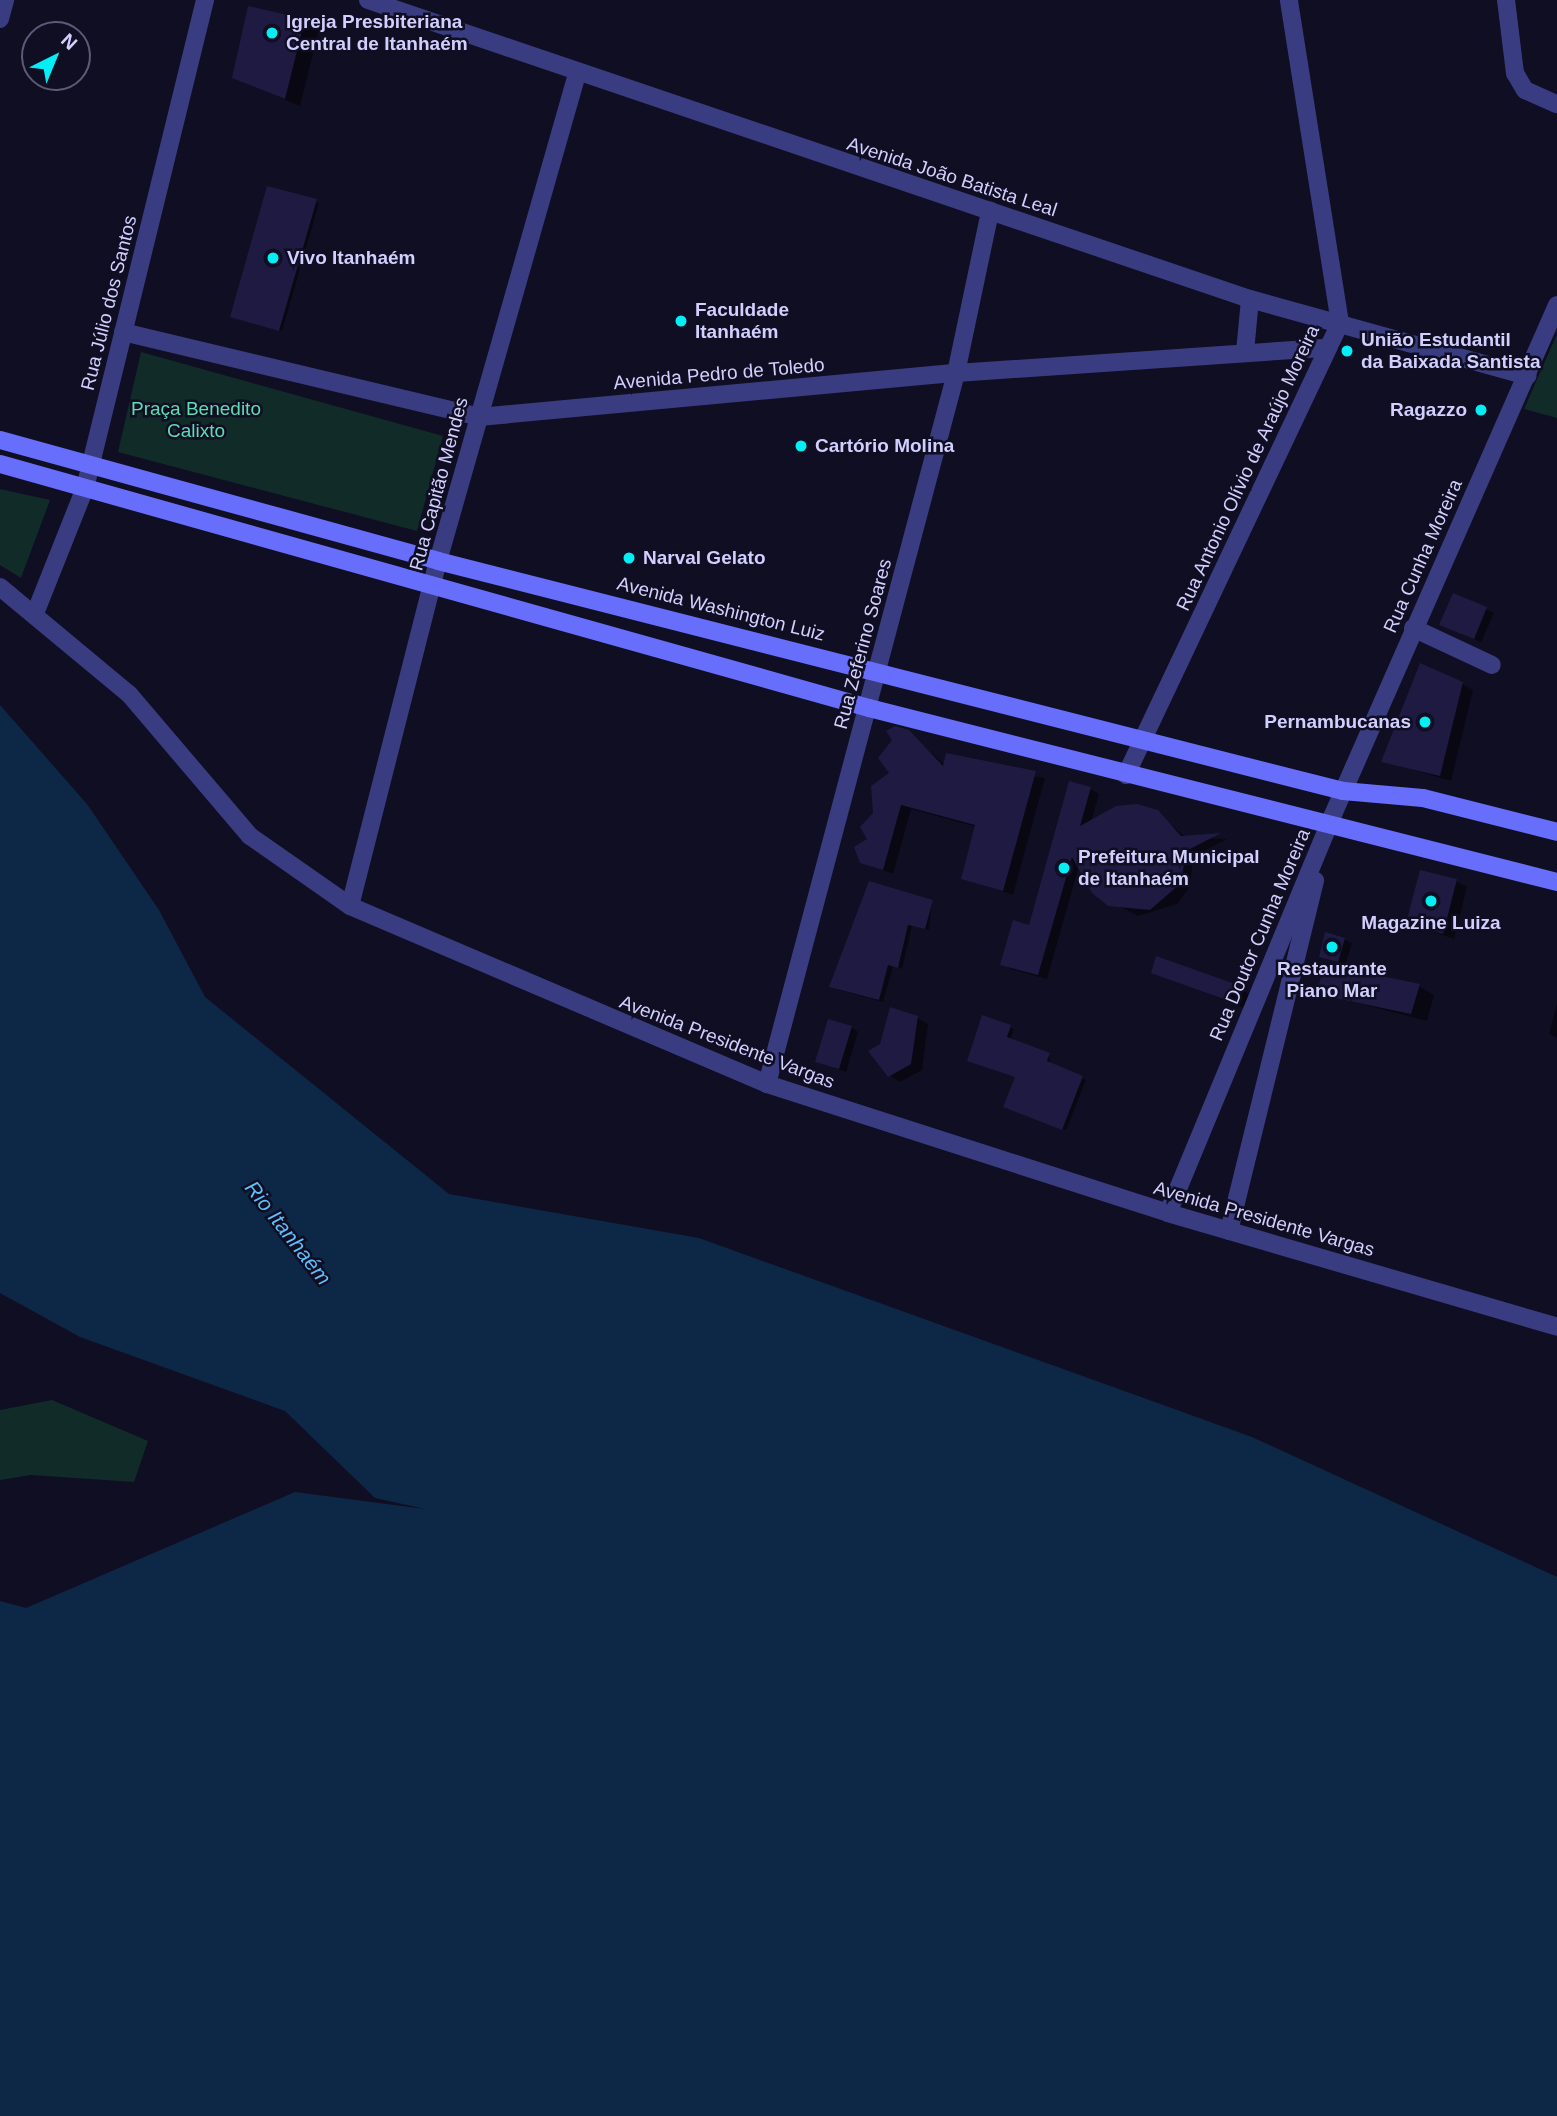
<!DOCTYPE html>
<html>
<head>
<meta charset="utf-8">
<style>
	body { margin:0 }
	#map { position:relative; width:1557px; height:2116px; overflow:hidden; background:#100e22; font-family:Helvetica,sans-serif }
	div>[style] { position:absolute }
	.green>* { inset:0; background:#112b29 }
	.water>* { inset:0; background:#0d2746 }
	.shadow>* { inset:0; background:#0007 }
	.building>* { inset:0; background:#1f1a42 }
	.minor>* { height:18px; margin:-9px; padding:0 9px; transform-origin:9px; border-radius:9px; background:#393c80 }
	.tertiary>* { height:18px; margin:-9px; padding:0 9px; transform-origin:9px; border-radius:9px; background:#393c80 }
	.secondary>* { height:18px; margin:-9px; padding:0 9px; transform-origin:9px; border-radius:9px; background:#686efc }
	.dots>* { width:19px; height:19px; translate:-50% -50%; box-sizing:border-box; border:4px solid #100e22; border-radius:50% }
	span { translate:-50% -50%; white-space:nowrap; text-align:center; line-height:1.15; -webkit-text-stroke:5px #100e22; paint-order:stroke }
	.poi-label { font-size:19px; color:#d1cffe; font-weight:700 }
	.left { translate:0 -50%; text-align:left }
	.right { translate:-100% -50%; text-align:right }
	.street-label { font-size:19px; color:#d1cffe }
	.park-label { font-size:19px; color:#5cddb4 }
	.water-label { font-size:21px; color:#5fbefc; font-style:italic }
	.north { position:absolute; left:21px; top:21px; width:70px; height:70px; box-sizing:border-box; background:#100e22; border:2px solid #5d5b7a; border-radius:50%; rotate:43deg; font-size:19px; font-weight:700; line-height:28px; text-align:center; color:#d1cffe }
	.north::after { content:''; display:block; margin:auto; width:24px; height:32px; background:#04eef5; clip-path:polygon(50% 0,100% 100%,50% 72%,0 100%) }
</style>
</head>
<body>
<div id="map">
	<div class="green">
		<div style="clip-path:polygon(1557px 334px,1557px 418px,1524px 409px)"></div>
		<div style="clip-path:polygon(141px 352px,443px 436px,417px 531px,118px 452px)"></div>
		<div style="clip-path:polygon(0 489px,50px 500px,21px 578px,0 565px)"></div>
		<div style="clip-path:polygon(52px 1400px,148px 1441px,134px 1482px,31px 1475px,0 1480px,0 1410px)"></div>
	</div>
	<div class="water">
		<div style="clip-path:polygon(0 705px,87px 804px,159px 910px,205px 997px,449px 1194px,699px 1238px,1252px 1437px,1557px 1577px,1557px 2116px,0 2116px,0 1601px,26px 1608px,295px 1492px,425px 1509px,375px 1498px,285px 1411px,80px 1337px,0 1293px)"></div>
	</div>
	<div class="shadow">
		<div style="clip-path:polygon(304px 20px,319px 29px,300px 106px,234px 78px)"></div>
		<div style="clip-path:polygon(268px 188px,319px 203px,282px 331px,235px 317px)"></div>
		<div style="clip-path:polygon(1454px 595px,1494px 613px,1481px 642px,1449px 628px)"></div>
		<div style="clip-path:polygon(1462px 684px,1473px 690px,1451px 781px,1383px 761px)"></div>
		<div style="clip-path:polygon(908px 732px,945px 765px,1045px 778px,1013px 895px,963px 878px,977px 827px,911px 809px,893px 874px,861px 862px)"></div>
		<div style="clip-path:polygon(1090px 789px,1099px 794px,1091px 822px,1157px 812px,1185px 837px,1227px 839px,1194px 856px,1189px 888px,1177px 904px,1138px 916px,1093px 892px,1079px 866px,1047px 979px,1011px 969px,1002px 964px,1030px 928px)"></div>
		<div style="clip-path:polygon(1456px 881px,1467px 887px,1454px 939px,1408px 923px)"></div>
		<div style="clip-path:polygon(932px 901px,929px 930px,912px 926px,902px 969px,893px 966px,883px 1002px,835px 989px)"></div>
		<div style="clip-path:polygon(1344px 939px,1352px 943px,1345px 965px,1321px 956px)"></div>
		<div style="clip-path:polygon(1153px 972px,1234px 985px,1249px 994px,1244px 1008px)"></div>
		<div style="clip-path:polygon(1419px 986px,1434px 995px,1427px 1021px,1319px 993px)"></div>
		<div style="clip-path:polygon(1557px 1004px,1557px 1038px,1549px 1034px)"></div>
		<div style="clip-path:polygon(983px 1017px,1014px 1029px,1010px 1040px,1049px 1055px,1050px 1064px,1086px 1080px,1066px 1130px,1009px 1108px,1017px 1077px)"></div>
		<div style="clip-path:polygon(917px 1018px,928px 1024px,922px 1070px,900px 1082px,889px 1075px)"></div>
		<div style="clip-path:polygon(851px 1027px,858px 1032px,846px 1072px,817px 1061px)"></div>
	</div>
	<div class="building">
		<div style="clip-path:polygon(248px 6px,305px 19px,285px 99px,232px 78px)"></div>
		<div style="clip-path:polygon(267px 186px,317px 199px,279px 331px,230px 317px)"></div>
		<div style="clip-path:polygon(1453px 593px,1487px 607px,1474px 639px,1439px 625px)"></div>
		<div style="clip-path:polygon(1420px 663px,1463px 682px,1440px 776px,1381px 762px)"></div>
		<div style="clip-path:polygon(895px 726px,909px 730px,943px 766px,946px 753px,1036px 771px,1003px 891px,961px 879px,975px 825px,901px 805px,883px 870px,860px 863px,854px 847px,867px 839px,860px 827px,873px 813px,871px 786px,889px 773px,878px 758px,892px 740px,886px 731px)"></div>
		<div style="clip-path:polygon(1069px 781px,1091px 787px,1080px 826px,1116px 806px,1137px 804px,1158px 810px,1181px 836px,1221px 833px,1186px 851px,1181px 883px,1150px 910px,1108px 906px,1092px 893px,1072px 857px,1038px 975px,1000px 965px,1013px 920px,1029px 925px)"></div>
		<div style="clip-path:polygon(1420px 870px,1457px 879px,1443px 934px,1406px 923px)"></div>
		<div style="clip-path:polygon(869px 881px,933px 900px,925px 929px,908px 925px,898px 968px,888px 965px,879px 1000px,829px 987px)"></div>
		<div style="clip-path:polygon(1325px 932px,1345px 938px,1338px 962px,1319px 957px)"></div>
		<div style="clip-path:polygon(1156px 956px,1235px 984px,1229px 1001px,1151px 973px)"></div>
		<div style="clip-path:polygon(1325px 964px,1420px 984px,1411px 1014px,1316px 994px)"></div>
		<div style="clip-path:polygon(890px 1007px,918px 1016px,911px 1064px,888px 1077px,868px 1051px,880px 1044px)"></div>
		<div style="clip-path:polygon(982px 1015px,1011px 1025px,1007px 1037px,1050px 1053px,1047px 1061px,1083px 1076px,1062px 1130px,1003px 1107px,1015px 1077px,967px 1061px)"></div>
		<div style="clip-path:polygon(828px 1019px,852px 1026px,839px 1069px,815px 1062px)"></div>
	</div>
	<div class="minor">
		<div style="left:1506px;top:0;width:74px;rotate:83deg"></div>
		<div style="left:1515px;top:73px;width:20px;rotate:60deg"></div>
		<div style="left:1525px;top:90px;width:35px;rotate:24deg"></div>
		<div style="left:0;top:19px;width:20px;rotate:-75deg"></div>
		<div style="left:123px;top:332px;width:366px;rotate:13.4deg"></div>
		<div style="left:479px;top:417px;width:479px;rotate:-5.3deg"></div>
		<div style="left:956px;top:373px;width:372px;rotate:-3.9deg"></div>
		<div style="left:1245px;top:352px;width:53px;rotate:-84.6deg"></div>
		<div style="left:0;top:587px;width:168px;rotate:39.7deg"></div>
		<div style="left:129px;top:694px;width:187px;rotate:49.6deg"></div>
		<div style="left:250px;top:836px;width:122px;rotate:35deg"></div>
		<div style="left:350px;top:906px;width:453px;rotate:23.1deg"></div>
		<div style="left:767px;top:1084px;width:421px;rotate:17.8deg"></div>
		<div style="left:1168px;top:1213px;width:405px;rotate:16.3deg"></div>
		<div style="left:36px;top:611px;width:132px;rotate:-68.3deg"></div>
		<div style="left:85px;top:488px;width:503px;rotate:-76.18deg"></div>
		<div style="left:1413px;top:628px;width:87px;rotate:25.1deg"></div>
		<div style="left:1126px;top:775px;width:500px;rotate:-64.66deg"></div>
		<div style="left:1340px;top:323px;width:327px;rotate:-99deg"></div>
		<div style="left:350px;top:906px;width:356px;rotate:-75.7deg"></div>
		<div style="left:438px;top:561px;width:506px;rotate:-74.07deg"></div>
		<div style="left:767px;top:1084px;width:736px;rotate:-75.11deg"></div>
		<div style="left:956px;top:373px;width:166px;rotate:-78.1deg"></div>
		<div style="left:1168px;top:1213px;width:419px;rotate:-67.5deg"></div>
		<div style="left:1229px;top:1231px;width:361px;rotate:-76.2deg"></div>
	</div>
	<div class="tertiary">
		<div style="left:368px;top:0;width:931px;rotate:18.73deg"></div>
		<div style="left:1250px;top:299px;width:288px;rotate:15.5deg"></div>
		<div style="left:1328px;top:826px;width:569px;rotate:-66.27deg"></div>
	</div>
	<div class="secondary">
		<div style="left:0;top:440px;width:454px;rotate:15.4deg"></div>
		<div style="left:438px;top:561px;width:934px;rotate:14.26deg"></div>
		<div style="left:1343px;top:791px;width:80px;rotate:5deg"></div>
		<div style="left:1423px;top:798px;width:138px;rotate:14.2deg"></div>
		<div style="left:0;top:464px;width:903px;rotate:15.68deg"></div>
		<div style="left:869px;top:708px;width:710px;rotate:14.19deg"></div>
	</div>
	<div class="dots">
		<div style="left:272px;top:33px;background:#04eef5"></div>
		<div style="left:273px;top:258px;background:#04eef5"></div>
		<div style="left:681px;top:321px;background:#04eef5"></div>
		<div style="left:1347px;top:351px;background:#04eef5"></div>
		<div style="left:1481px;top:410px;background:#04eef5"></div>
		<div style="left:801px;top:446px;background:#04eef5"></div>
		<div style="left:629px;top:558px;background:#04eef5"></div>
		<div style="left:1425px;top:722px;background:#04eef5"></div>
		<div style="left:1064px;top:868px;background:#04eef5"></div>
		<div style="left:1431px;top:901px;background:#04eef5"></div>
		<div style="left:1332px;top:947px;background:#04eef5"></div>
	</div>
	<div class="poi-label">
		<span class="left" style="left:286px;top:33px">Igreja Presbiteriana<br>Central de Itanhaém</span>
		<span class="left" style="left:287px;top:258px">Vivo Itanhaém</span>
		<span class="left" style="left:695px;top:321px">Faculdade<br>Itanhaém</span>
		<span class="left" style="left:1361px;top:351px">União Estudantil<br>da Baixada Santista</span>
		<span class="right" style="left:1467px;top:410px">Ragazzo</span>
		<span class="left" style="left:815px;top:446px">Cartório Molina</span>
		<span class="left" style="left:643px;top:558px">Narval Gelato</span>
		<span class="right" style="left:1411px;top:722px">Pernambucanas</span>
		<span class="left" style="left:1078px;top:868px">Prefeitura Municipal<br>de Itanhaém</span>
		<span style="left:1431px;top:923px">Magazine Luiza</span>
		<span style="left:1332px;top:980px">Restaurante<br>Piano Mar</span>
	</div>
	<div class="street-label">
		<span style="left:952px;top:177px;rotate:18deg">Avenida João Batista Leal</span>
		<span style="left:109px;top:303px;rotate:-76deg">Rua Júlio dos Santos</span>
		<span style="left:719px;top:374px;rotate:-5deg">Avenida Pedro de Toledo</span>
		<span style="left:1248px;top:468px;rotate:-65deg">Rua Antonio Olívio de Araújo Moreira</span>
		<span style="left:439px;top:484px;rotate:-75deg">Rua Capitão Mendes</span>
		<span style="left:1423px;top:556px;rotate:-66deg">Rua Cunha Moreira</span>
		<span style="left:721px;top:609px;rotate:14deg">Avenida Washington Luiz</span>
		<span style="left:863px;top:644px;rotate:-75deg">Rua Zeferino Soares</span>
		<span style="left:1260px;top:935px;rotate:-67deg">Rua Doutor Cunha Moreira</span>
		<span style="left:727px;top:1042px;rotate:21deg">Avenida Presidente Vargas</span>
		<span style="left:1264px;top:1219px;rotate:16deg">Avenida Presidente Vargas</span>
	</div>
	<div class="park-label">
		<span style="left:196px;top:420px">Praça Benedito<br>Calixto</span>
	</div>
	<div class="water-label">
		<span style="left:288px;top:1233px;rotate:52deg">Rio Itanhaém</span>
	</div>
	<div class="north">N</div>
</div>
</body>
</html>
